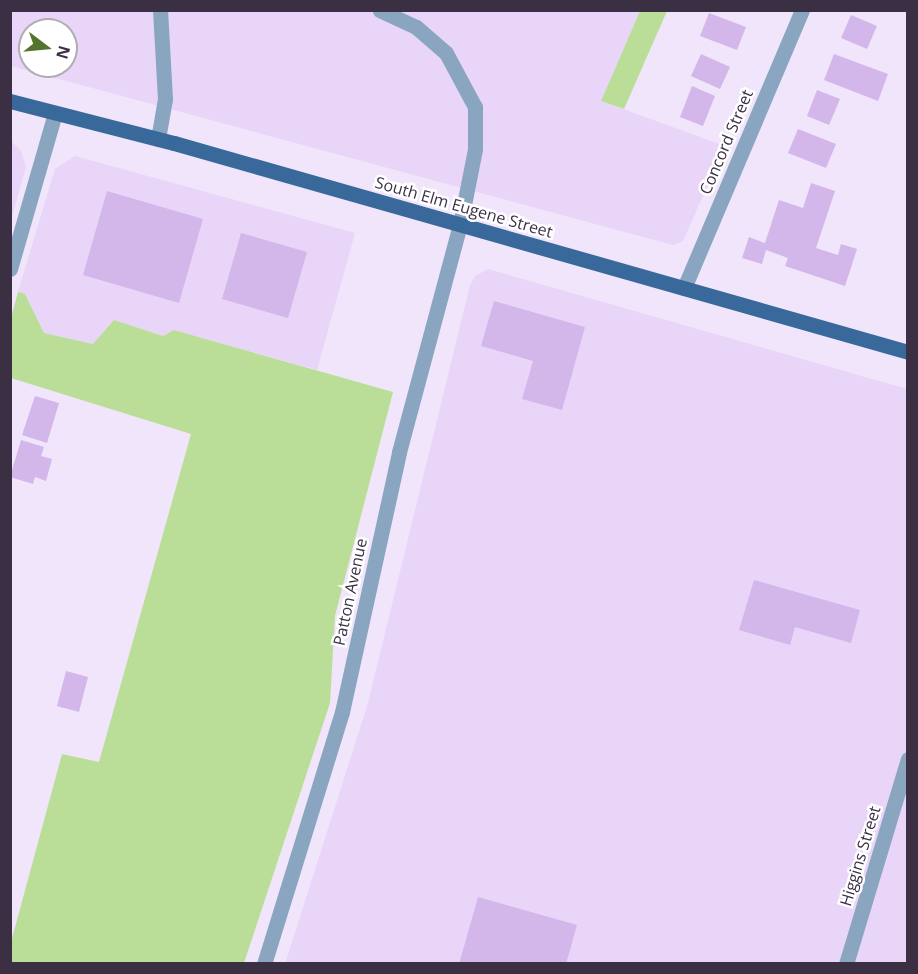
<!DOCTYPE html>
<html>
<head>
<meta charset="utf-8">
<style>
	body { margin:0 }
	#map { position:relative; width:918px; height:974px; overflow:hidden; background:#f0e5fa; font-family:"Open Sans",sans-serif }
	div>[style] { position:absolute }
	.built>* { inset:0; background:#e8d5f8 }
	.green>* { inset:0; background:#bade97 }
	.building>* { inset:0; background:#d3b7ea }
	.minor>* { height:15px; margin:-7.5px; padding:0 7.5px; transform-origin:7.5px; border-radius:7.5px; background:#8aa5c0 }
	.major>* { height:15px; margin:-7.5px; padding:0 7.5px; transform-origin:7.5px; border-radius:7.5px; background:#38699a }
	span { translate:-50% -50%; white-space:nowrap; text-align:center; line-height:1.15; -webkit-text-stroke:5px #fff; paint-order:stroke }
	.street-label { font-size:16px; color:#3b2f44 }
	.frame { position:absolute; inset:0; border:12px solid #3b2f44; pointer-events:none }
	.north { position:absolute; left:18px; top:18px; width:60px; height:60px; box-sizing:border-box; background:#fff; border:2px solid #b1acb4; border-radius:50%; rotate:106deg; font-size:16px; font-weight:700; line-height:24px; text-align:center; color:#3b2f44 }
	.north::after { content:''; display:block; margin:auto; width:21px; height:27px; background:#54752d; clip-path:polygon(50% 0,100% 100%,50% 72%,0 100%) }
</style>
</head>
<body>
<div id="map">
	<div class="built">
		<div style="clip-path:polygon(evenodd,10px 11px,640px 11px,601px 101px,725px 146px,683px 241px,673px 245px,11px 66px,10px 11px,30px 30px,66px 30px,66px 66px,30px 66px,30px 30px)"></div>
		<div style="clip-path:polygon(11px 141px,21px 151px,26px 167px,11px 220px)"></div>
		<div style="clip-path:polygon(75px 156px,355px 233px,317px 370px,174px 330px,163px 336px,114px 320px,94px 344px,44px 333px,25px 294px,18px 292px,55px 169px)"></div>
		<div style="clip-path:polygon(488px 269px,907px 389px,907px 963px,285px 964px,368px 703px,470px 285px,475px 276px)"></div>
	</div>
	<div class="green">
		<div style="clip-path:polygon(640px 11px,667px 11px,624px 109px,601px 101px)"></div>
		<div style="clip-path:polygon(18px 292px,25px 294px,44px 333px,93px 344px,114px 320px,163px 336px,174px 330px,393px 392px,335px 616px,330px 703px,244px 963px,11px 963px,11px 942px,62px 754px,99px 762px,191px 434px,11px 378px,11px 318px)"></div>
	</div>
	<div class="building">
		<div style="clip-path:polygon(709px 13px,746px 27px,737px 50px,700px 36px)"></div>
		<div style="clip-path:polygon(851px 15px,877px 26px,867px 49px,841px 38px)"></div>
		<div style="clip-path:polygon(701px 54px,730px 67px,720px 89px,691px 76px)"></div>
		<div style="clip-path:polygon(834px 54px,888px 74px,878px 101px,824px 80px)"></div>
		<div style="clip-path:polygon(692px 86px,715px 96px,703px 126px,680px 117px)"></div>
		<div style="clip-path:polygon(817px 90px,840px 99px,829px 125px,807px 116px)"></div>
		<div style="clip-path:polygon(798px 129px,836px 144px,826px 168px,788px 153px)"></div>
		<div style="clip-path:polygon(811px 183px,835px 191px,816px 248px,838px 255px,841px 244px,857px 249px,845px 286px,785px 266px,788px 258px,766px 250px,762px 264px,742px 258px,749px 237px,765px 243px,779px 200px,803px 208px)"></div>
		<div style="clip-path:polygon(107px 191px,203px 219px,179px 303px,83px 275px)"></div>
		<div style="clip-path:polygon(241px 233px,307px 252px,288px 318px,222px 299px)"></div>
		<div style="clip-path:polygon(494px 301px,585px 327px,562px 410px,522px 399px,533px 361px,481px 346px)"></div>
		<div style="clip-path:polygon(35px 396px,59px 403px,47px 443px,22px 435px)"></div>
		<div style="clip-path:polygon(21px 440px,44px 447px,41px 456px,52px 459px,46px 481px,35px 477px,33px 484px,10px 477px)"></div>
		<div style="clip-path:polygon(754px 580px,860px 610px,851px 643px,795px 627px,790px 645px,739px 630px)"></div>
		<div style="clip-path:polygon(66px 671px,88px 677px,79px 712px,57px 706px)"></div>
		<div style="clip-path:polygon(478px 897px,577px 925px,566px 964px,459px 964px)"></div>
	</div>
	<div class="minor">
		<div style="left:158px;top:139px;width:41px;rotate:-80.1deg"></div>
		<div style="left:165px;top:99px;width:89px;rotate:-93.2deg"></div>
		<div style="left:10px;top:269px;width:162px;rotate:-73.9deg"></div>
		<div style="left:684px;top:288px;width:302px;rotate:-67deg"></div>
		<div style="left:264px;top:964px;width:264px;rotate:-72.8deg"></div>
		<div style="left:342px;top:712px;width:266px;rotate:-77.6deg"></div>
		<div style="left:399px;top:452px;width:235px;rotate:-75deg"></div>
		<div style="left:460px;top:225px;width:77px;rotate:-78.8deg"></div>
		<div style="left:475px;top:149px;width:42px;rotate:-90deg"></div>
		<div style="left:475px;top:107px;width:61px;rotate:-118.2deg"></div>
		<div style="left:446px;top:53px;width:40px;rotate:-139deg"></div>
		<div style="left:416px;top:27px;width:40px;rotate:-155deg"></div>
		<div style="left:846px;top:964px;width:214px;rotate:-73.2deg"></div>
	</div>
	<div class="major">
		<div style="left:10px;top:101px;width:169px;rotate:14.4deg"></div>
		<div style="left:174px;top:143px;width:763px;rotate:15.89deg"></div>
	</div>
	<div class="street-label">
		<span style="left:726px;top:142px;rotate:-67deg">Concord Street</span>
		<span style="left:464px;top:207px;rotate:16deg">South Elm Eugene Street</span>
		<span style="left:350px;top:592px;rotate:-78deg">Patton Avenue</span>
		<span style="left:860px;top:856px;rotate:-73deg">Higgins Street</span>
	</div>
	<div class="frame"></div>
	<div class="north">N</div>
</div>
</body>
</html>
